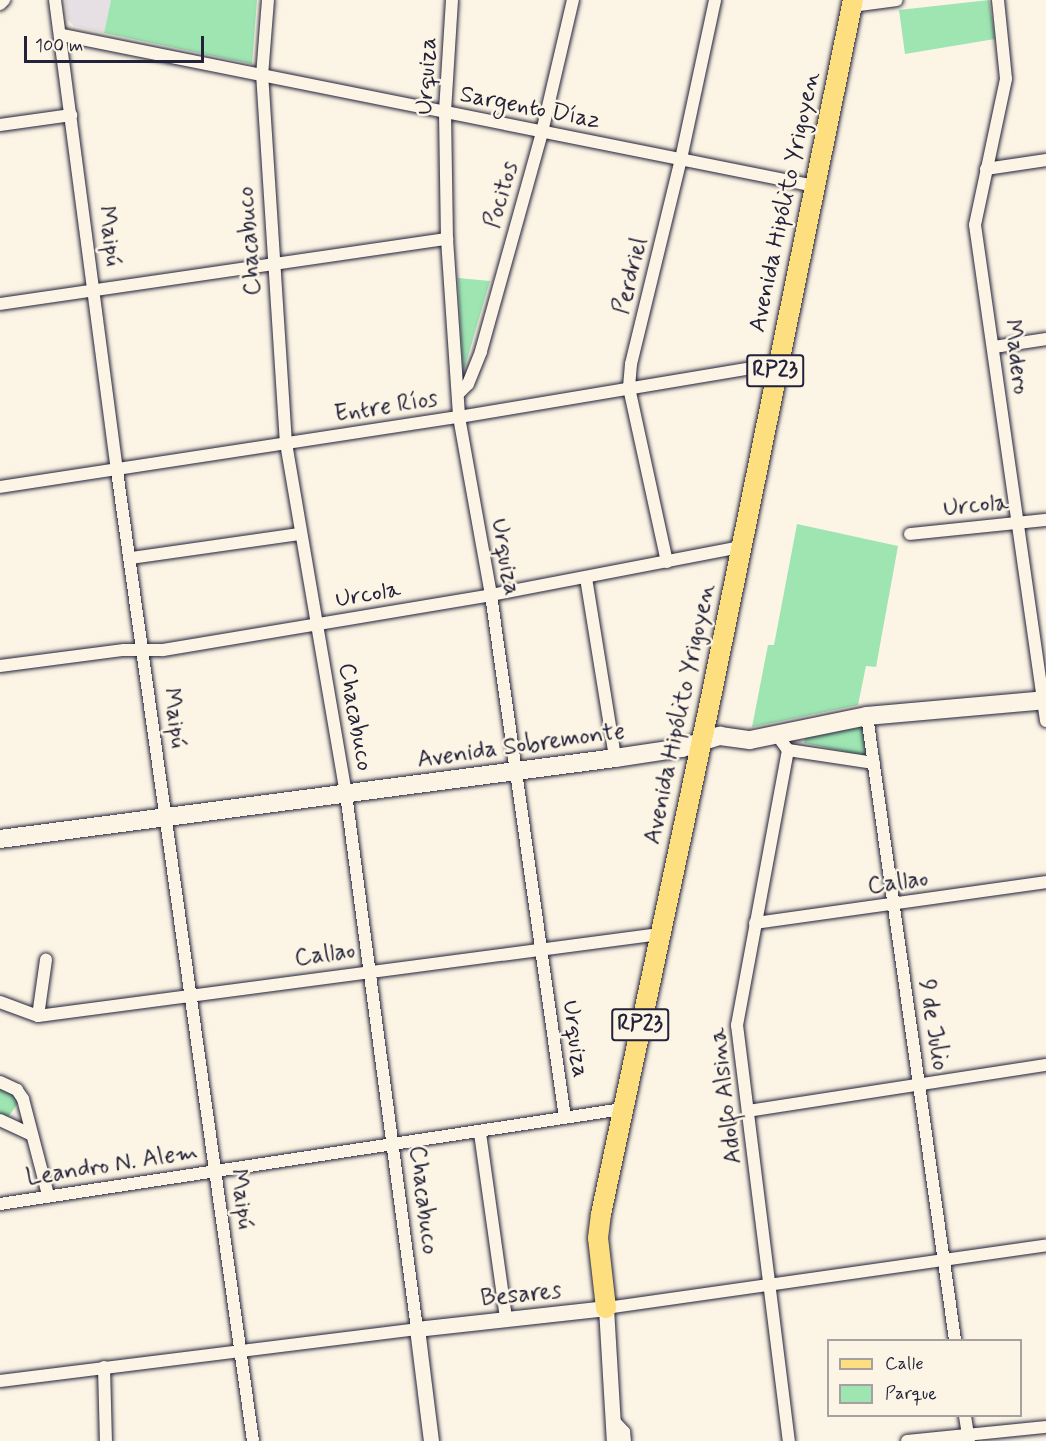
<!DOCTYPE html>
<html>
<head>
<meta charset="utf-8">
<style>
	body { margin:0 }
	#map { position:relative; width:1046px; height:1441px; overflow:hidden; background:#fcf5e5; font-family:Mynerve,sans-serif }
	div>[style] { position:absolute }
	.built>* { inset:0; background:#e6e0e4 }
	.green>* { inset:0; background:#9ee5b2 }
	.roads { filter:drop-shadow(0 0 2px #22223b) drop-shadow(0 0 2px #22223b) }
	.minor>* { height:12px; margin:-6px; padding:0 6px; transform-origin:6px; border-radius:6px; background:#fcf5e5 }
	.tertiary>* { height:15px; margin:-7.5px; padding:0 7.5px; transform-origin:7.5px; border-radius:7.5px; background:#fcf5e5 }
	.secondary>* { height:18px; margin:-9px; padding:0 9px; transform-origin:9px; border-radius:9px; background:#fcf5e5 }
	.primary>* { height:20px; margin:-10px; padding:0 10px; transform-origin:10px; border-radius:10px; background:#fedf80 }
	span { translate:-50% -50%; white-space:nowrap; text-align:center; line-height:1.15; -webkit-text-stroke:5px #fcf5e5; paint-order:stroke }
	.shield-label span { padding:2px 4px; background:#fcf5e5; border:2px solid; border-radius:4px; -webkit-text-stroke-width:0 }
	.shield-label { font-size:22px; color:#22223b; font-weight:700 }
	.street-label { font-size:24px; color:#22223b }
	.legend { position:absolute; left:827px; top:1339px; width:195px; height:78px; box-sizing:border-box; background:#fcf5e5; border:2px solid #a5a1a1; margin:0; padding:8px 10px; list-style:none; font-size:18px; color:#22223b }
	.legend li { display:flex; align-items:center; gap:12px; height:30px }
	.legend b { width:30px; border:2px solid #a5a1a1 }
	.scale { position:absolute; left:24px; top:36px; width:180px; height:27px; box-sizing:border-box; border:3px solid #22223b; border-top:0; padding-left:8px; font-size:18px; line-height:21px; white-space:nowrap; color:#22223b; -webkit-text-stroke:4px #fcf5e5; paint-order:stroke }
</style>
</head>
<body>
<div id="map">
	<div class="built">
		<div style="clip-path:polygon(65px 0,111px 0,104px 33px,74px 26px,68px 20px)"></div>
	</div>
	<div class="green">
		<div style="clip-path:polygon(111px 0,257px 0,252px 64px,104px 33px)"></div>
		<div style="clip-path:polygon(989px 0,995px 39px,905px 54px,899px 10px)"></div>
		<div style="clip-path:polygon(458px 278px,490px 281px,463px 373px)"></div>
		<div style="clip-path:polygon(797px 524px,898px 546px,876px 667px,866px 666px,858px 705px,752px 727px,768px 645px,774px 645px)"></div>
		<div style="clip-path:polygon(862px 727px,865px 730px,866px 756px,804px 743px,805px 738px)"></div>
		<div style="clip-path:polygon(0 1088px,13px 1093px,18px 1103px,9px 1116px,0 1115px)"></div>
	</div>
	<div class="roads">
		<div class="minor">
			<div style="left:55px;top:0;width:475px;rotate:82.5deg"></div>
			<div style="left:117px;top:471px;width:979px;rotate:82.02deg"></div>
			<div style="left:452px;top:0;width:112px;rotate:93.6deg"></div>
			<div style="left:445px;top:112px;width:127px;rotate:89.1deg"></div>
			<div style="left:447px;top:239px;width:178px;rotate:86.1deg"></div>
			<div style="left:459px;top:417px;width:181px;rotate:79.8deg"></div>
			<div style="left:491px;top:595px;width:528px;rotate:81.95deg"></div>
			<div style="left:998px;top:0;width:79px;rotate:84.2deg"></div>
			<div style="left:1006px;top:79px;width:149px;rotate:102deg"></div>
			<div style="left:975px;top:225px;width:501px;rotate:81.85deg"></div>
			<div style="left:0;top:4px;width:6px;rotate:-45deg"></div>
			<div style="left:852px;top:6px;width:45px;rotate:-7.6deg"></div>
			<div style="left:62px;top:35px;width:767px;rotate:11.35deg"></div>
			<div style="left:0;top:125px;width:72px;rotate:-8deg"></div>
			<div style="left:986px;top:169px;width:61px;rotate:-8.5deg"></div>
			<div style="left:0;top:304px;width:452px;rotate:-8.3deg"></div>
			<div style="left:994px;top:347px;width:53px;rotate:-8.7deg"></div>
			<div style="left:458px;top:394px;width:14px;rotate:-45deg"></div>
			<div style="left:468px;top:384px;width:35px;rotate:-68deg"></div>
			<div style="left:481px;top:351px;width:227px;rotate:-74.4deg"></div>
			<div style="left:542px;top:132px;width:136px;rotate:-76.8deg"></div>
			<div style="left:0;top:487px;width:464px;rotate:-8.7deg"></div>
			<div style="left:459px;top:417px;width:322px;rotate:-9.5deg"></div>
			<div style="left:910px;top:534px;width:137px;rotate:-5.9deg"></div>
			<div style="left:131px;top:558px;width:171px;rotate:-8.1deg"></div>
			<div style="left:667px;top:562px;width:179px;rotate:-102.3deg"></div>
			<div style="left:629px;top:387px;width:23px;rotate:-85deg"></div>
			<div style="left:631px;top:364px;width:211px;rotate:-76.3deg"></div>
			<div style="left:681px;top:159px;width:163px;rotate:-77.9deg"></div>
			<div style="left:586px;top:578px;width:182px;rotate:80.8deg"></div>
			<div style="left:0;top:666px;width:125px;rotate:-7.4deg"></div>
			<div style="left:124px;top:650px;width:39px"></div>
			<div style="left:163px;top:650px;width:333px;rotate:-9.5deg"></div>
			<div style="left:491px;top:595px;width:254px;rotate:-10.9deg"></div>
			<div style="left:867px;top:716px;width:630px;rotate:81.97deg"></div>
			<div style="left:777px;top:735px;width:19px;rotate:54deg"></div>
			<div style="left:788px;top:750px;width:87px;rotate:8.6deg"></div>
			<div style="left:788px;top:750px;width:280px;rotate:100.5deg"></div>
			<div style="left:737px;top:1025px;width:419px;rotate:82.9deg"></div>
			<div style="left:755px;top:923px;width:294px;rotate:-8deg"></div>
			<div style="left:0;top:1002px;width:40px;rotate:20.2deg"></div>
			<div style="left:38px;top:1016px;width:627px;rotate:-7.51deg"></div>
			<div style="left:38px;top:1016px;width:57px;rotate:-81.9deg"></div>
			<div style="left:0;top:1082px;width:19px;rotate:25deg"></div>
			<div style="left:17px;top:1090px;width:11px;rotate:56deg"></div>
			<div style="left:23px;top:1099px;width:99px;rotate:75.4deg"></div>
			<div style="left:748px;top:1111px;width:302px;rotate:-8.8deg"></div>
			<div style="left:0;top:1120px;width:35px;rotate:25deg"></div>
			<div style="left:480px;top:1133px;width:188px;rotate:82deg"></div>
			<div style="left:0;top:1204px;width:629px;rotate:-8.68deg"></div>
			<div style="left:606px;top:1308px;width:444px;rotate:-8.1deg"></div>
			<div style="left:104px;top:1367px;width:74px;rotate:88.5deg"></div>
			<div style="left:0;top:1381px;width:420px;rotate:-7.1deg"></div>
			<div style="left:417px;top:1329px;width:540px;rotate:-97.56deg"></div>
			<div style="left:346px;top:794px;width:355px;rotate:-99.7deg"></div>
			<div style="left:286px;top:444px;width:369px;rotate:-93.7deg"></div>
			<div style="left:262px;top:76px;width:76px;rotate:-85.5deg"></div>
			<div style="left:965px;top:1416px;width:25px;rotate:81deg"></div>
			<div style="left:612px;top:1419px;width:18px;rotate:47deg"></div>
			<div style="left:624px;top:1432px;width:9px;rotate:84deg"></div>
			<div style="left:907px;top:1441px;width:140px;rotate:-5.8deg"></div>
		</div>
		<div class="tertiary">
			<div style="left:431px;top:1441px;width:113px;rotate:-97.1deg"></div>
			<div style="left:417px;top:1329px;width:190px;rotate:-6.3deg"></div>
			<div style="left:606px;top:1308px;width:133px;rotate:86.6deg"></div>
		</div>
		<div class="secondary">
			<div style="left:0;top:839px;width:620px;rotate:-7.5deg"></div>
			<div style="left:615px;top:758px;width:68px;rotate:-8.5deg"></div>
			<div style="left:682px;top:748px;width:40px;rotate:-18deg"></div>
			<div style="left:720px;top:736px;width:30px;rotate:8deg"></div>
			<div style="left:750px;top:740px;width:119px;rotate:-11.6deg"></div>
			<div style="left:867px;top:716px;width:180px;rotate:-5.1deg"></div>
		</div>
		<div class="primary">
			<div style="left:606px;top:1308px;width:70px;rotate:-96.5deg"></div>
			<div style="left:598px;top:1238px;width:24px;rotate:-83deg"></div>
			<div style="left:601px;top:1214px;width:523px;rotate:-77.98deg"></div>
			<div style="left:710px;top:702px;width:716px;rotate:-78.49deg"></div>
		</div>
	</div>
	<div class="shield-label">
		<span style="left:775px;top:371px">RP23</span>
		<span style="left:640px;top:1025px">RP23</span>
	</div>
	<div class="street-label">
		<span style="left:427px;top:76px;rotate:-87deg">Urquiza</span>
		<span style="left:530px;top:108px;rotate:11deg">Sargento Díaz</span>
		<span style="left:502px;top:195px;rotate:-74deg">Pocitos</span>
		<span style="left:785px;top:202px;rotate:-78deg">Avenida Hipólito Yrigoyen</span>
		<span style="left:109px;top:236px;rotate:82deg">Maipú</span>
		<span style="left:250px;top:241px;rotate:-94deg">Chacabuco</span>
		<span style="left:631px;top:276px;rotate:-76deg">Perdriel</span>
		<span style="left:1016px;top:357px;rotate:82deg">Madero</span>
		<span style="left:386px;top:407px;rotate:-9deg">Entre Ríos</span>
		<span style="left:976px;top:506px;rotate:-6deg">Urcola</span>
		<span style="left:505px;top:557px;rotate:80deg">Urquiza</span>
		<span style="left:368px;top:595px;rotate:-10deg">Urcola</span>
		<span style="left:680px;top:714px;rotate:-78deg">Avenida Hipólito Yrigoyen</span>
		<span style="left:355px;top:717px;rotate:80deg">Chacabuco</span>
		<span style="left:174px;top:718px;rotate:82deg">Maipú</span>
		<span style="left:521px;top:746px;rotate:-8deg">Avenida Sobremonte</span>
		<span style="left:898px;top:883px;rotate:-8deg">Callao</span>
		<span style="left:325px;top:955px;rotate:-8deg">Callao</span>
		<span style="left:933px;top:1025px;rotate:81deg">9 de Julio</span>
		<span style="left:575px;top:1039px;rotate:82deg">Urquiza</span>
		<span style="left:726px;top:1096px;rotate:-97deg">Adolfo Alsina</span>
		<span style="left:112px;top:1165px;rotate:-9deg">Leandro N. Alem</span>
		<span style="left:241px;top:1199px;rotate:82deg">Maipú</span>
		<span style="left:423px;top:1200px;rotate:83deg">Chacabuco</span>
		<span style="left:521px;top:1295px;rotate:-6deg">Besares</span>
	</div>
	<ul class="legend">
	<li><b style="height:8px;background:#fedf80"></b>Calle</li>
	<li><b style="height:16px;background:#9ee5b2"></b>Parque</li>
	</ul>
	<div class="scale">100 m</div>
</div>
</body>
</html>
